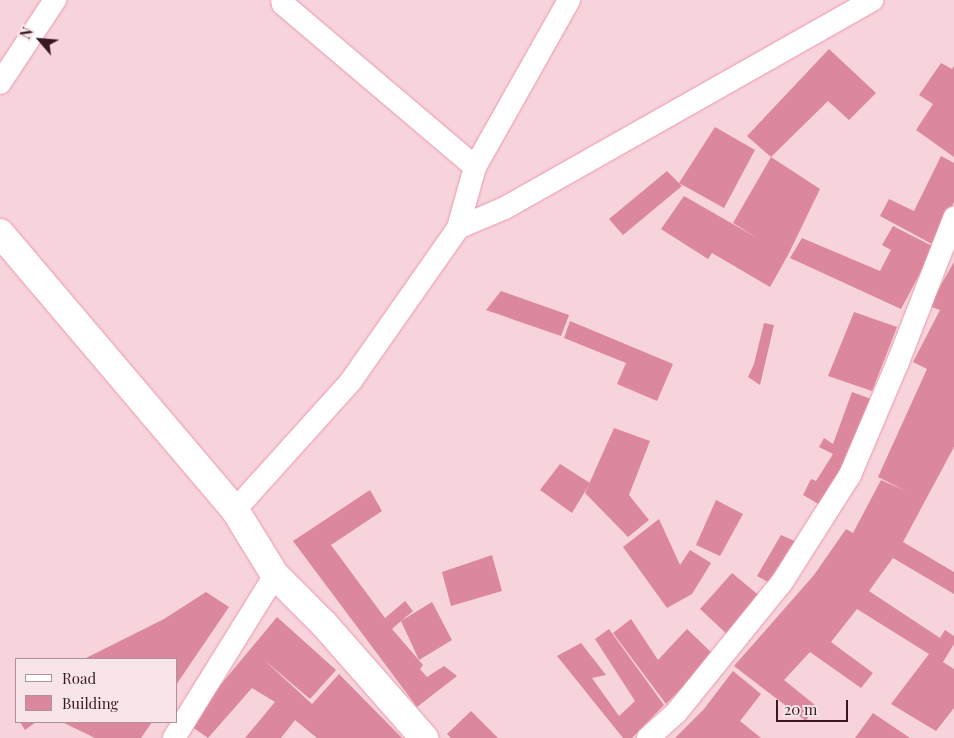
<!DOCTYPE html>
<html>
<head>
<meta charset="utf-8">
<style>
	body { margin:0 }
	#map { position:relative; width:954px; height:738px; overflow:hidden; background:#f7d3db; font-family:"Playfair Display",serif }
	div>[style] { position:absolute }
	.building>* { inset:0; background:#db879d }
	.roads { filter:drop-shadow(0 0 1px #eb97ad) drop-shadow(0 0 1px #eb97ad) }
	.minor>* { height:22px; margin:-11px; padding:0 11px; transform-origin:11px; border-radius:11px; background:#fff }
	.tertiary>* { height:28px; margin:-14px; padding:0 14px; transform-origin:14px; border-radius:14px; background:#fff }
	span { translate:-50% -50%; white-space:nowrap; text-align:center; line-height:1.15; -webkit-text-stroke:4.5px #f8e5e9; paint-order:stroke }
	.legend { position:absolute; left:15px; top:658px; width:162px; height:65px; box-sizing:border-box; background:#f8e5e9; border:1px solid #ab9399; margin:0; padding:6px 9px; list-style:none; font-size:15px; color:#381922 }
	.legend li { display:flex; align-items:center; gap:10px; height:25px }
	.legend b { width:25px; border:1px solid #ab9399 }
	.north { position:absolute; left:15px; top:15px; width:50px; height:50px; -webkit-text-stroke:4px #f8e5e9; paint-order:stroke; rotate:297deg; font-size:14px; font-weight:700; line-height:20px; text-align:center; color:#381922 }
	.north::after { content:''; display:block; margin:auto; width:18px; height:22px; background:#381922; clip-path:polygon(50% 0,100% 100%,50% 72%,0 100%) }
	.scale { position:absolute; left:776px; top:700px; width:72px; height:22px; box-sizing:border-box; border:2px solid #381922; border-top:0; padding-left:6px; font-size:15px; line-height:18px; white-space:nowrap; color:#381922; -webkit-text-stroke:4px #f8e5e9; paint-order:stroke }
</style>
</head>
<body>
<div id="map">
	<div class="building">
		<div style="clip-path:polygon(829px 49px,876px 93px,849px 120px,828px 101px,771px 157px,747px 136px)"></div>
		<div style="clip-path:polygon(941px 63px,952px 69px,954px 66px,954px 157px,916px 130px,933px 104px,919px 95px)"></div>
		<div style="clip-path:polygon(715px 127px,755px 150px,724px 208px,679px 183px,682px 186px,623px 235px,609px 219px,667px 171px,679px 183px)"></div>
		<div style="clip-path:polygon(941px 156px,954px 163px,954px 202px,932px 244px,880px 216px,889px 199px,914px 211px)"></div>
		<div style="clip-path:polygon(771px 157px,820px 189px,788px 255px,770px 287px,712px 253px,708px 259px,661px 229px,684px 196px,759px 239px,733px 223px)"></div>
		<div style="clip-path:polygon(893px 226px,934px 247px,901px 309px,790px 258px,802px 238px,880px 271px,891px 250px,882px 245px)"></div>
		<div style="clip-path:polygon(954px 262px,954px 447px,903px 542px,954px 572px,954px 594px,893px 558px,869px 591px,940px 638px,945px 630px,954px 636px,954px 644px,943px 662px,954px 669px,954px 708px,936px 731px,891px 704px,929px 654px,857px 609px,831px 642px,873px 673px,861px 688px,810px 652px,784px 680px,815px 705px,806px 721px,734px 666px,814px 575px,846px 529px,853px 533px,881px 480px,906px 491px,878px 477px,927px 369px,913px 362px,940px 310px,929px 306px)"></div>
		<div style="clip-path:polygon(501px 291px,569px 315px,561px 336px,486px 310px)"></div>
		<div style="clip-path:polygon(854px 312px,897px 327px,872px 391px,828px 376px)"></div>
		<div style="clip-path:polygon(570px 321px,673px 364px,657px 401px,617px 384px,626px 363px,564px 338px)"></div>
		<div style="clip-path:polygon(764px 323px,774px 325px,760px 385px,748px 377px,754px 364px)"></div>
		<div style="clip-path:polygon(852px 392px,871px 399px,850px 454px,820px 505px,803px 495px,811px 479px,816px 481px,833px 454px,819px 447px,824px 438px,833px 444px)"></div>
		<div style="clip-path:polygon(614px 428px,650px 441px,629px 495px,649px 520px,628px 537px,585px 493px)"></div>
		<div style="clip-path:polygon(560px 464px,590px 483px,572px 513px,540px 490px)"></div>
		<div style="clip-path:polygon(370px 490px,382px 511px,331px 545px,385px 618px,405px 601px,413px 611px,401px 621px,432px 602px,452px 640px,419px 660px,401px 621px,392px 629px,423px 665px,420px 669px,427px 677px,444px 666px,457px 676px,417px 707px,293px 541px)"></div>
		<div style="clip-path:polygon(716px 500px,743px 514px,720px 556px,696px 545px)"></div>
		<div style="clip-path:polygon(659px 519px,680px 565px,690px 550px,711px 563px,692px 594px,667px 608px,623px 547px)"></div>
		<div style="clip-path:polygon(781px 535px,797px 542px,772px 584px,757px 576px)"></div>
		<div style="clip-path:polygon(492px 555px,502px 591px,451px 606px,442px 572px)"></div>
		<div style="clip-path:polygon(732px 573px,762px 598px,729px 636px,700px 609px)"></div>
		<div style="clip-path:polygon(206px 592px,229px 607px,176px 685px,176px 659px,84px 659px,164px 619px)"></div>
		<div style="clip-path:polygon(277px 617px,336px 670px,310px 699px,263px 659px,312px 704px,339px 674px,402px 738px,317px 738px,295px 720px,281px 738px,245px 738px,275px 702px,252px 688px,208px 738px,188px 724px)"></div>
		<div style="clip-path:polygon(631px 619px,658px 660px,687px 629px,714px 655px,666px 704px,613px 633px)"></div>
		<div style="clip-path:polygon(609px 629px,664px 705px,632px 738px,623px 738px,557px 656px,581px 643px,606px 675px,592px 678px,619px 716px,635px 701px,595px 639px)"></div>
		<div style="clip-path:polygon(733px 671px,761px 694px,740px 721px,761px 738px,675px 738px,704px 709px)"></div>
		<div style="clip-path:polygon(471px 711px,498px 738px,451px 738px,447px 734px)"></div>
		<div style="clip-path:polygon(873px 713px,910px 738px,855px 738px)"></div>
		<div style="clip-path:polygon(20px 722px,36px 722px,25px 730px)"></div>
		<div style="clip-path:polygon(62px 722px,152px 722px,141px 738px,95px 738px)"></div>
	</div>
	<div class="roads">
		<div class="minor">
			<div style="left:282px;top:0;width:4px;rotate:76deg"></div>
			<div style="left:283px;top:4px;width:252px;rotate:40.3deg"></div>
			<div style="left:0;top:83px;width:100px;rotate:-56.5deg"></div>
			<div style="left:458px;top:228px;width:63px;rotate:-74.4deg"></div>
			<div style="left:475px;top:167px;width:192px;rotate:-60.6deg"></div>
			<div style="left:235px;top:510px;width:173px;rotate:-48deg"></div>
			<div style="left:351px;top:381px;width:187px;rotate:-55deg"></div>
			<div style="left:458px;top:228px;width:51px;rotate:-23.1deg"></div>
			<div style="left:505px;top:208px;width:422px;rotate:-29.5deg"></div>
			<div style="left:174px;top:738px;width:192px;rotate:-58.2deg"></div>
			<div style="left:648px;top:738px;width:38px;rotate:-42deg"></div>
			<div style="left:676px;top:713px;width:169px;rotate:-51deg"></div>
			<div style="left:782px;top:582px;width:127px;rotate:-57.6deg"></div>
			<div style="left:850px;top:475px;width:123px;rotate:-67deg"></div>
			<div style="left:898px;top:362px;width:155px;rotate:-68.7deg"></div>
		</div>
		<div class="tertiary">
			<div style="left:0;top:233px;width:363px;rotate:49.7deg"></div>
			<div style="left:235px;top:510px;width:76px;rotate:58.4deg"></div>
			<div style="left:275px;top:575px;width:69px;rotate:45deg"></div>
			<div style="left:324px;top:624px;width:152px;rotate:48.7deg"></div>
		</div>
	</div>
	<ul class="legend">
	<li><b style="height:6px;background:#fff"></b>Road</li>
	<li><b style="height:14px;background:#db879d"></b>Building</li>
	</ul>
	<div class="north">N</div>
	<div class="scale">20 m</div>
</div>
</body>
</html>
